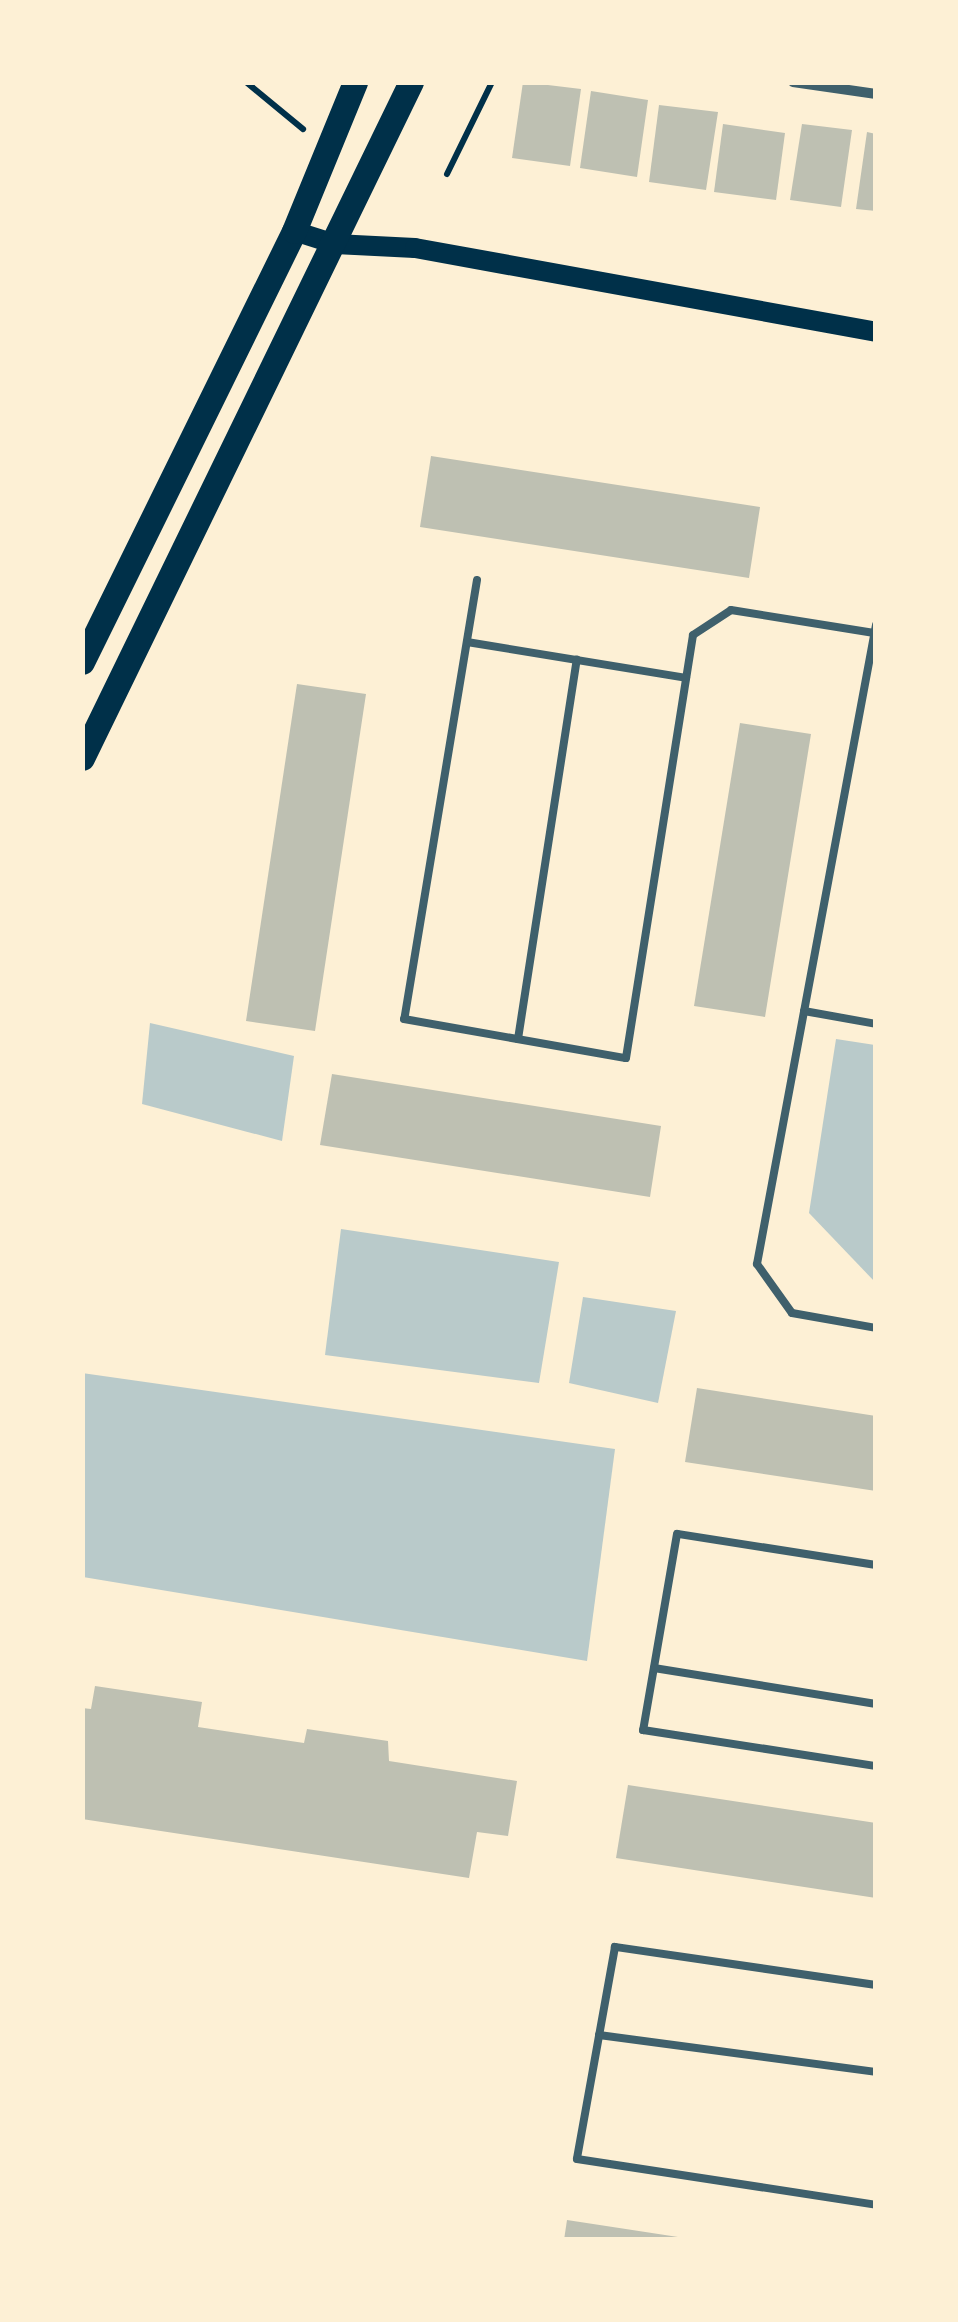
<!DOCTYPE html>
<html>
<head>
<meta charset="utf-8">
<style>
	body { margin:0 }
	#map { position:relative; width:958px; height:2322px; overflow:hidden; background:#fdf0d5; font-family:Karla,sans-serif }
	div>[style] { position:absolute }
	.green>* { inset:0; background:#b9caca }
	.building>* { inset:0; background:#bec0b2 }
	.path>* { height:6px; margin:-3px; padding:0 3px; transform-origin:3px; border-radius:3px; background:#003049 }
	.service>* { height:8px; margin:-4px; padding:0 4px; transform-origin:4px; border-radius:4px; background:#3f606c }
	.minor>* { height:10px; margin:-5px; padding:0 5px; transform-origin:5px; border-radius:5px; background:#3f606c }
	.secondary>* { height:20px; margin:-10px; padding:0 10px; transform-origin:10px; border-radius:10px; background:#003049 }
	.primary>* { height:25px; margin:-12.5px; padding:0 12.5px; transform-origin:12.5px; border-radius:12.5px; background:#003049 }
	span { translate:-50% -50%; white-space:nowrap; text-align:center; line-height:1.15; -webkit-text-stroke:10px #fdf0d5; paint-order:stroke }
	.frame { position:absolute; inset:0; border:85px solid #fdf0d5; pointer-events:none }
</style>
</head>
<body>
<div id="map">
	<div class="green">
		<div style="clip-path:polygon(150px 1023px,294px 1056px,282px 1141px,142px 1104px)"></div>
		<div style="clip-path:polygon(836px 1039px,875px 1045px,875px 1282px,809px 1213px)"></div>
		<div style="clip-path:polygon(341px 1229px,559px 1262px,539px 1383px,325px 1355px)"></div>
		<div style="clip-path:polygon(583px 1297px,676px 1311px,658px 1403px,569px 1383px)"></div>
		<div style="clip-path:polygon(82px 1373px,615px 1449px,587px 1661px,83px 1577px)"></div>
	</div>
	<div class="building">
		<div style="clip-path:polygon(523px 82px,581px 89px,570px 166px,512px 158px)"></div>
		<div style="clip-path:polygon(591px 91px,648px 100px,637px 177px,580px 168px)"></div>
		<div style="clip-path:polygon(659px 105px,718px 112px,706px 190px,649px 182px)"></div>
		<div style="clip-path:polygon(723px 124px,785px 133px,776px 200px,714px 192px)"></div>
		<div style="clip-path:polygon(802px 124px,852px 130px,841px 207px,790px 200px)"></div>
		<div style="clip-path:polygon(867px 132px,876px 134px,876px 211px,856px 209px)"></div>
		<div style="clip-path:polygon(431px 456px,760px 507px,749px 578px,420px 527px)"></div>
		<div style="clip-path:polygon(297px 684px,366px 694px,315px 1031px,246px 1021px)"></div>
		<div style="clip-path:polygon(740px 723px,811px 734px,765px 1017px,694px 1006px)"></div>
		<div style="clip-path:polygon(332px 1074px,661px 1126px,650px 1197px,320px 1145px)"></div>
		<div style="clip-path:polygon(697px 1388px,876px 1416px,876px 1491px,685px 1462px)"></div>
		<div style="clip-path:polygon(95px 1686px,202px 1702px,198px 1727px,304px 1743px,307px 1729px,388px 1741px,389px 1761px,517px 1781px,508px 1836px,477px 1832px,469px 1878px,82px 1819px,82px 1708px,91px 1709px)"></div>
		<div style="clip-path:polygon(628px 1785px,876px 1823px,876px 1898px,616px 1858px)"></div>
		<div style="clip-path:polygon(567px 2220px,678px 2237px,677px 2240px,564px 2240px)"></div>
	</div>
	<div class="path">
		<div style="left:246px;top:82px;width:74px;rotate:39.5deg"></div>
		<div style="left:447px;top:174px;width:102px;rotate:-63.9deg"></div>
	</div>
	<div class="service">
		<div style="left:477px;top:580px;width:445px;rotate:99.4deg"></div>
		<div style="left:404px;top:1019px;width:225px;rotate:10deg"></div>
		<div style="left:626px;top:1058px;width:428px;rotate:-81deg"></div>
		<div style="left:693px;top:635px;width:45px;rotate:-33.3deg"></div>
		<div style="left:731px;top:610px;width:145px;rotate:9.1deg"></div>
		<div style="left:876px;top:625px;width:650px;rotate:100.55deg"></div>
		<div style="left:757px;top:1264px;width:60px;rotate:54.5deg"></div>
		<div style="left:792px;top:1313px;width:85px;rotate:10.1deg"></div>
		<div style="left:467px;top:642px;width:222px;rotate:9.3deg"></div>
		<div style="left:804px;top:1011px;width:73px;rotate:10.2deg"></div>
		<div style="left:518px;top:1039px;width:384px;rotate:-81.2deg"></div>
		<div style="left:876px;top:1565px;width:201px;rotate:-171.1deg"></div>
		<div style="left:677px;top:1534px;width:199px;rotate:99.8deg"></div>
		<div style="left:643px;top:1730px;width:236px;rotate:8.8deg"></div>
		<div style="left:654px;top:1668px;width:225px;rotate:9.2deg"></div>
		<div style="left:876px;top:1985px;width:264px;rotate:-171.7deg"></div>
		<div style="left:615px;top:1947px;width:215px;rotate:100.2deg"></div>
		<div style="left:577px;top:2159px;width:303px;rotate:8.7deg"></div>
		<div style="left:599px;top:2035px;width:279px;rotate:7.6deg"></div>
	</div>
	<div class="minor">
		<div style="left:793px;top:82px;width:84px;rotate:8.2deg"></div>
	</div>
	<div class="secondary">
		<div style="left:294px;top:231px;width:43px;rotate:17.6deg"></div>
		<div style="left:335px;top:244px;width:80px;rotate:2.9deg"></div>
		<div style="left:415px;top:248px;width:469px;rotate:10.3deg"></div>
	</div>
	<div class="primary">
		<div style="left:82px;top:662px;width:480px;rotate:-63.8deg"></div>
		<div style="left:294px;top:231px;width:161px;rotate:-67.7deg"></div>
		<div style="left:82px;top:758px;width:752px;rotate:-64.05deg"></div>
	</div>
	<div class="frame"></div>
</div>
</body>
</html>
